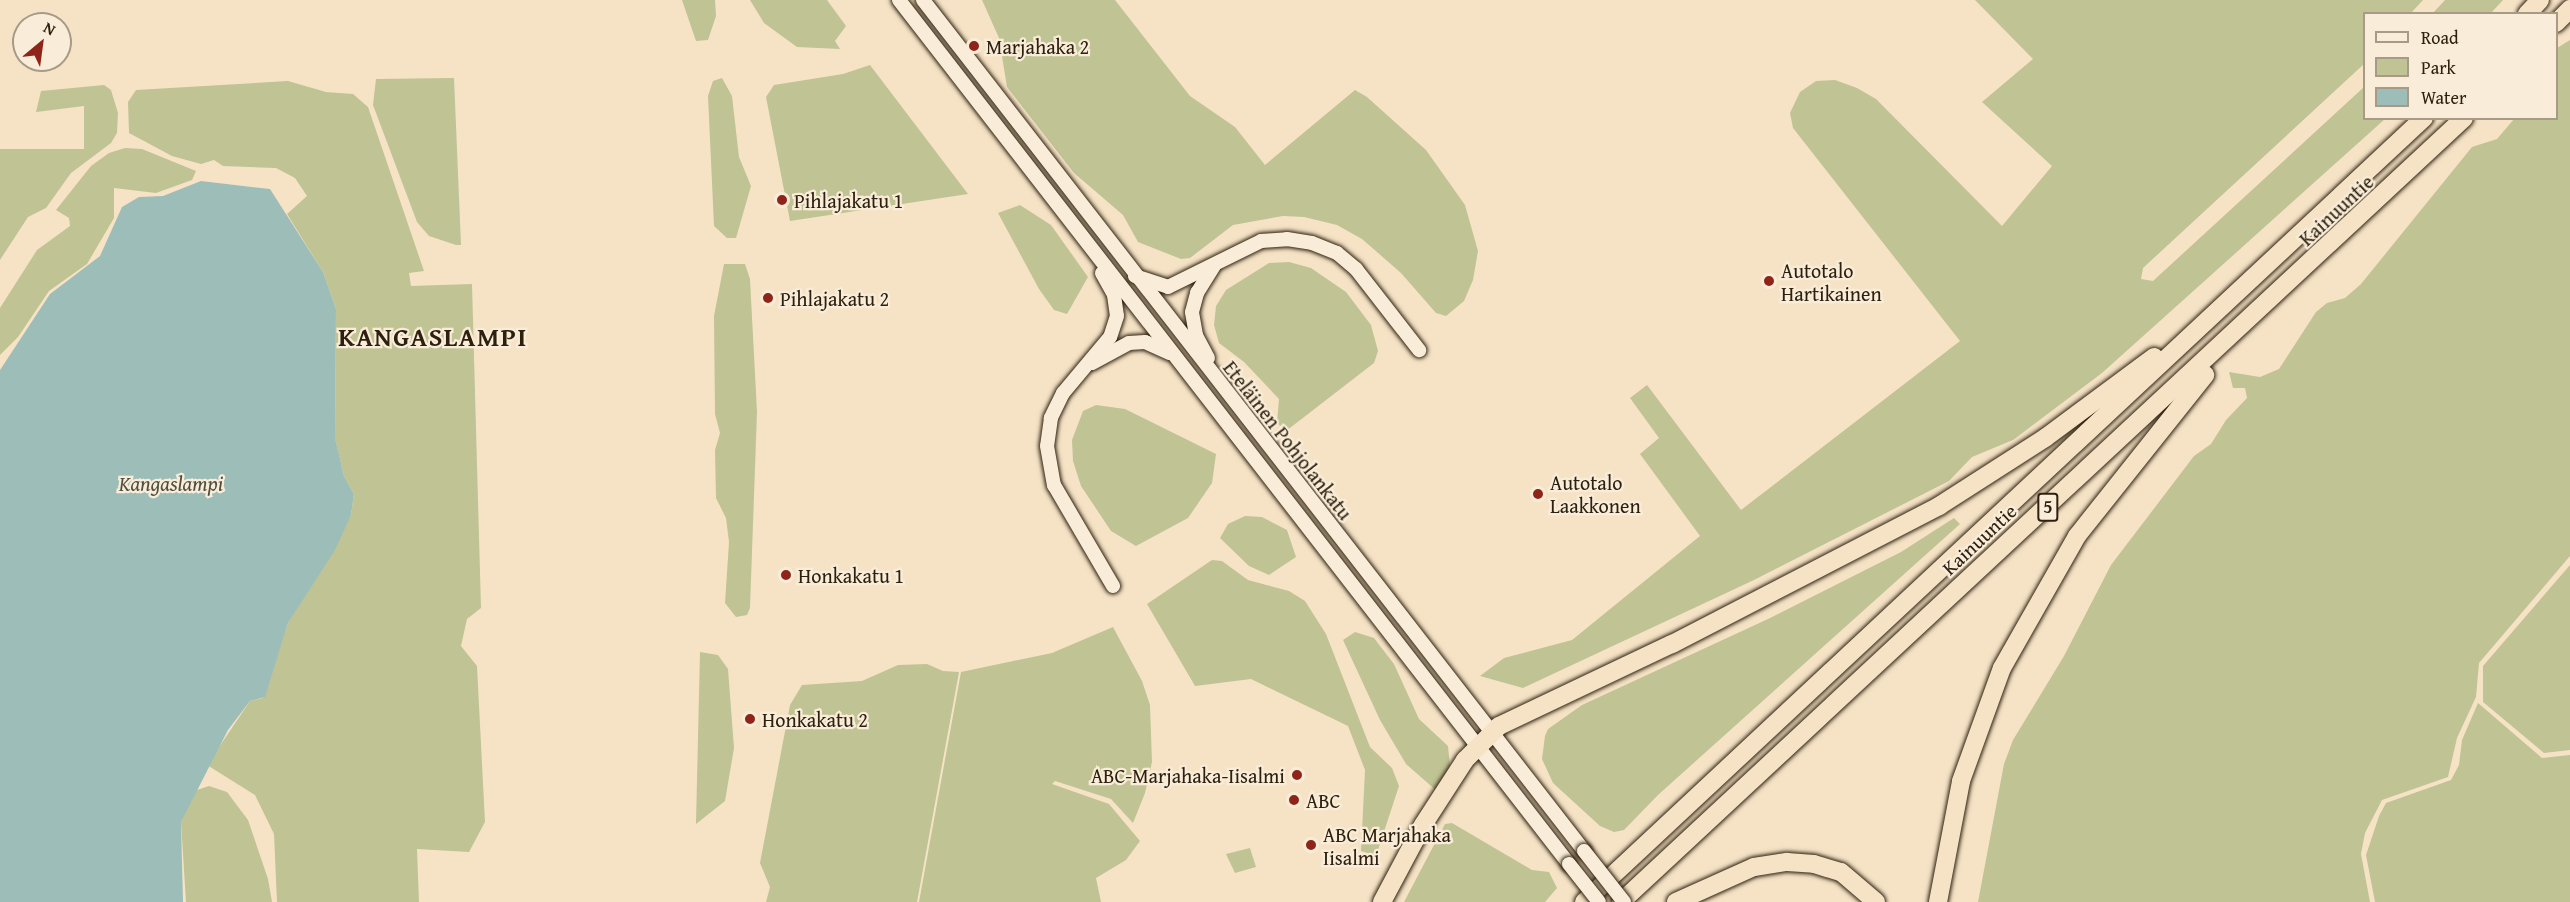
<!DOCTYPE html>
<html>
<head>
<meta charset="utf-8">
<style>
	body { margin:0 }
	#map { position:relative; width:2570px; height:902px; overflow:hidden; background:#f6e3c6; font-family:"Gentium Book Plus",serif }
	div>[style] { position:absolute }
	.green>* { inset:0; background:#c0c393 }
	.water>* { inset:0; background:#9dbeb8 }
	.roads { filter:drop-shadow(0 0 2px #2d200e) drop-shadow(0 0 2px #2d200e) }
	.secondary>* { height:14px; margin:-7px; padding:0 7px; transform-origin:7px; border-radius:7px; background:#f9edda }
	.highway>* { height:18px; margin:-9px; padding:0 9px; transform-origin:9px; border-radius:9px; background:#f6e3c6 }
	.bridges { filter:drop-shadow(0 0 2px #2d200e) drop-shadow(0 0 2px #2d200e) }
	.secondary-bridge>* { height:14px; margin:-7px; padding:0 7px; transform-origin:7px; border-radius:7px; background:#f9edda }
	.dots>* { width:16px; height:16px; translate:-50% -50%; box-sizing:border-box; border:3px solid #f9edda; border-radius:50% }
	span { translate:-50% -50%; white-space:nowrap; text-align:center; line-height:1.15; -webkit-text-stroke:4.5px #f9edda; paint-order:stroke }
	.shield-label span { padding:2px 4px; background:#f9edda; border:2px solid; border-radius:4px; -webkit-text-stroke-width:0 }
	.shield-label { font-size:18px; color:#2d200e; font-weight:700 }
	.poi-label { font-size:20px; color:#2d200e }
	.left { translate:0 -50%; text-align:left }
	.right { translate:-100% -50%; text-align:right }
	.street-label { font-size:20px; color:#2d200e }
	.water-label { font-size:21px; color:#4f4f41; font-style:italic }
	.district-label { font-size:26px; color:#2d200e; font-weight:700; letter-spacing:1.5px }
	.legend { position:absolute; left:2363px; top:12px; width:195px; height:108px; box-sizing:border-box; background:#f9edda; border:2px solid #a79b88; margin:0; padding:8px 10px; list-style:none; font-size:18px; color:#2d200e }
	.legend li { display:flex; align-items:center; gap:12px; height:30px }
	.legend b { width:30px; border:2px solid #a79b88 }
	.north { position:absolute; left:12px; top:12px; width:60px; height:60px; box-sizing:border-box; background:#f9edda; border:2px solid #a79b88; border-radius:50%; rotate:29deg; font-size:16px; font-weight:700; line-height:24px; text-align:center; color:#2d200e }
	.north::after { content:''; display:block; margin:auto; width:21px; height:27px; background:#8f2418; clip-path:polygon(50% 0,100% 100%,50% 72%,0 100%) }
</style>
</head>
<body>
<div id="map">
	<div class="green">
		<div style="clip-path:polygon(682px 0,715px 0,716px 16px,708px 40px,696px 41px)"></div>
		<div style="clip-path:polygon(750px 0,827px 0,846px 26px,835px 41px,840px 49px,797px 47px,764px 23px)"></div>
		<div style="clip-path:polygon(982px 0,1115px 0,1190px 96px,1235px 127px,1265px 165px,1355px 90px,1367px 97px,1426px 150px,1465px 205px,1478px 251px,1473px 280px,1464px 301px,1446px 316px,1436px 313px,1401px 273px,1362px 239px,1337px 225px,1304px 217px,1283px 216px,1233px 225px,1190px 258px,1181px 259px,1138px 242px,1123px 215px,1074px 173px,1007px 87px,999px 38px)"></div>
		<div style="clip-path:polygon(1975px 0,2423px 0,2411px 13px,2364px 14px,2364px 64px,2143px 268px,2141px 279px,2153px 281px,2364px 87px,2364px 118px,2385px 119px,2102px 373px,2013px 440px,1972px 457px,1949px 481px,1754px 580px,1523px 688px,1480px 676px,1504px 658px,1572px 640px,1700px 536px,1640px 454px,1659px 438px,1630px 398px,1647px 385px,1741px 510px,1960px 341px,1793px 128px,1790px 113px,1800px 92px,1816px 81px,1835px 80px,1857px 88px,1876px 99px,2002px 226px,2052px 166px,1982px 102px,2033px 59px)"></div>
		<div style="clip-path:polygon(2445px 0,2503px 0,2491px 13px,2433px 13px)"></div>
		<div style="clip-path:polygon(2570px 40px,2570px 556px,2479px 663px,2476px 697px,2457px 738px,2448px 777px,2382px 800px,2365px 833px,2361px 854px,2370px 902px,1978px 902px,2004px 764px,2013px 740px,2064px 656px,2111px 565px,2194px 456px,2211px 444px,2226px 420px,2247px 398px,2245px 388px,2233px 388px,2229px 372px,2260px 377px,2279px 369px,2316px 312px,2327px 303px,2345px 298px,2361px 284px,2472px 147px,2497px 139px,2514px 119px,2556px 118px,2557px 48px)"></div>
		<div style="clip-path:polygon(870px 65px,968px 194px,790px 221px,766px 97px,774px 85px,843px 74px)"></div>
		<div style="clip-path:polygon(454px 78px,461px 245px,456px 245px,429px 236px,417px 222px,373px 105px,376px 79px)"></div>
		<div style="clip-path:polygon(722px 78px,732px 96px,739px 157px,751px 186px,736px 238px,727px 238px,714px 226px,708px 96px,713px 81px)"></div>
		<div style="clip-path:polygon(288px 81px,326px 92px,353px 94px,368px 107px,424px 271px,409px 273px,411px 286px,472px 284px,481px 608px,467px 619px,461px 646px,477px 666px,485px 822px,469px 852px,417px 849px,419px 902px,277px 902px,274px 834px,255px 795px,207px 765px,250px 701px,263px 698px,288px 623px,351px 515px,354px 494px,344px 476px,335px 439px,336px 309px,323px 272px,287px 214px,307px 196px,295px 178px,276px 168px,223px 166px,214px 160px,201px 164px,172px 156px,129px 133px,128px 102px,136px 90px)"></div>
		<div style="clip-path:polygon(104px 85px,111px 90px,118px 113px,117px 133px,111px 143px,71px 173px,46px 208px,28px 217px,0 260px,0 149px,84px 149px,84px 106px,36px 112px,41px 91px)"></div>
		<div style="clip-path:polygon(125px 148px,142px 149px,196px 171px,192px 180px,156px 193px,114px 188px,114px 218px,87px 264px,49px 291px,18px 337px,0 355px,0 308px,37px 250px,70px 226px,69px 218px,56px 210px,91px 166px,109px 153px)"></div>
		<div style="clip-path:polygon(1020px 205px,1051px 225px,1088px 277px,1067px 314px,1054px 310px,1039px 289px,998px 213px)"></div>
		<div style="clip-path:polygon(1289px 262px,1311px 268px,1346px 292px,1371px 325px,1378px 351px,1374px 363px,1286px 431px,1277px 423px,1279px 399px,1244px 362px,1219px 343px,1214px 325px,1216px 306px,1226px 290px,1269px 263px)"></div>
		<div style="clip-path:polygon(724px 264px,745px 264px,750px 279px,757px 412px,750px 608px,747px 615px,736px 617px,725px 603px,729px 542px,726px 518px,716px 498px,715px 450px,720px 433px,715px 414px,714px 316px)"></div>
		<div style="clip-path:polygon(1096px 405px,1125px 409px,1216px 454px,1212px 483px,1188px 518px,1136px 546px,1111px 531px,1081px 486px,1073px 461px,1072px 440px,1083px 411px)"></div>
		<div style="clip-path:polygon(1245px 516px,1262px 517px,1287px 530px,1296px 557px,1269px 575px,1249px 566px,1220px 538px,1228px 524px)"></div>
		<div style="clip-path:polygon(1954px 518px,1960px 524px,1658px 795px,1624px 830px,1614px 832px,1600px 826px,1553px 783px,1542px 759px,1545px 736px,1548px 729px,1582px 705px,1768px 619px,1901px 552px)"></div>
		<div style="clip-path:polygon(1212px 560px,1222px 561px,1248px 580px,1289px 591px,1305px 601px,1326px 634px,1370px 747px,1392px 768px,1399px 786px,1376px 856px,1361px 851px,1365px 770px,1348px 726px,1251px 679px,1195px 686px,1147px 604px)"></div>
		<div style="clip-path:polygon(2570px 565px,2570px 750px,2544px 753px,2483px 702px,2483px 666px)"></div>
		<div style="clip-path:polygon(1113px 627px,1142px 681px,1150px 705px,1152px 762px,1145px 793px,1133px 823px,1111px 799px,1055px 781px,1052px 784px,1109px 804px,1140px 841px,1126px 860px,1096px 878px,1101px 902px,919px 902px,961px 672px,1052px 653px)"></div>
		<div style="clip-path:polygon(1355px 632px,1374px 638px,1394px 664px,1419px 719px,1448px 746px,1450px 766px,1438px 792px,1406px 764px,1380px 720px,1343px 640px)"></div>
		<div style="clip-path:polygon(700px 652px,718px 655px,728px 669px,734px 748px,725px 801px,696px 824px)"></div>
		<div style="clip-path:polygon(927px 664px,943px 671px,959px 672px,917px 902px,766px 902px,770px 887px,760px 863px,790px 705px,802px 685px,862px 681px,898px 665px)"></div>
		<div style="clip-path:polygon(2478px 703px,2542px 758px,2570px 755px,2570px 902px,2375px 902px,2366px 855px,2379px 816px,2386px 803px,2451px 780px,2459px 765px,2462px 740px)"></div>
		<div style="clip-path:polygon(209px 786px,227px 792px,248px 820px,268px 879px,272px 902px,186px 902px,181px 822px,194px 791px)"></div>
		<div style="clip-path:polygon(1452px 823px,1532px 870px,1549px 872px,1557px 888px,1545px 902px,1404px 902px,1445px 824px)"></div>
		<div style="clip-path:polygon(1250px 848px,1256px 867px,1235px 873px,1226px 854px)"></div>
	</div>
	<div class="water">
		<div style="clip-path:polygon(201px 181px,270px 189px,323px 272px,336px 309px,335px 438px,344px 476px,354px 494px,351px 515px,335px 550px,288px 623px,265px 697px,250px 701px,228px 730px,181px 822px,183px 902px,0 902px,0 370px,50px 294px,100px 256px,122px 207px,139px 197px,163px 196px)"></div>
	</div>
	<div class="roads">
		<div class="secondary">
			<div style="left:899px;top:0;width:1093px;rotate:52.21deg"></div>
			<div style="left:923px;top:0;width:1078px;rotate:52.16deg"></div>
			<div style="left:1102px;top:273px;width:25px;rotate:61deg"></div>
			<div style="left:1114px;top:295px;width:21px;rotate:82deg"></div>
			<div style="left:1117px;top:316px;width:22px;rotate:108deg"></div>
			<div style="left:1110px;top:337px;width:73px;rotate:130deg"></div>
			<div style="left:1063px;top:393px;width:28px;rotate:116deg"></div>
			<div style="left:1051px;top:418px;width:28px;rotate:98deg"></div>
			<div style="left:1047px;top:446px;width:40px;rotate:80deg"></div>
			<div style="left:1054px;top:485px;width:117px;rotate:59.7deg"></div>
			<div style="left:1135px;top:276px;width:35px;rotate:18deg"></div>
			<div style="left:1168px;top:287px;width:104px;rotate:-26.3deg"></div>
			<div style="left:1261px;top:241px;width:26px;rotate:-4deg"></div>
			<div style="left:1287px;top:239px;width:25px;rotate:9deg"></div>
			<div style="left:1312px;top:243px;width:27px;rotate:22deg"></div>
			<div style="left:1337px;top:253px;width:25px;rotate:40deg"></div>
			<div style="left:1356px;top:269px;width:103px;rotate:52.1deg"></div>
			<div style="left:1208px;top:358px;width:26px;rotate:-118deg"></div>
			<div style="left:1196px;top:335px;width:23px;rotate:-100deg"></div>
			<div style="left:1192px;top:312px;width:20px;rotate:-75deg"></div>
			<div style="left:1197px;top:293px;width:32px;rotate:-58deg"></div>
			<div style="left:1092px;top:363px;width:42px;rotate:-28.4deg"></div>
			<div style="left:1129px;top:343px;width:16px;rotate:-4deg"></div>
			<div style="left:1145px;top:342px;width:27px;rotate:24deg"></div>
		</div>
		<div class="highway">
			<div style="left:2527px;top:14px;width:19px;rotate:-47deg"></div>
			<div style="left:2556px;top:23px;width:20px;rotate:-45deg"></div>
			<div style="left:1382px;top:902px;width:87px;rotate:-62deg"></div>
			<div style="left:1423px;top:825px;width:77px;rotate:-57.1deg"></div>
			<div style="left:1465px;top:760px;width:48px;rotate:-45deg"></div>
			<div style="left:1499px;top:726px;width:191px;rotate:-25.4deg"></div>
			<div style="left:1672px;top:644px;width:301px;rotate:-27.3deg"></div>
			<div style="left:1939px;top:506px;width:126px;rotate:-32.7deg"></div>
			<div style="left:2045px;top:438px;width:136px;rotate:-36.6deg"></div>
			<div style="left:1584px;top:902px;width:1149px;rotate:-43.03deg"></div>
			<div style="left:1621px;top:902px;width:1151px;rotate:-42.92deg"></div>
			<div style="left:1676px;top:902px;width:85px;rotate:-24.2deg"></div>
			<div style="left:1754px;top:867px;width:33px;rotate:-9deg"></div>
			<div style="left:1787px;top:862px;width:27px;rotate:4deg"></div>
			<div style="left:1814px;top:864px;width:28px;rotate:17deg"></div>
			<div style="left:1841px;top:872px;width:46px;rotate:40.6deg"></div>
			<div style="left:1938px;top:902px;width:123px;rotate:-79.2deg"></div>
			<div style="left:1961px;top:781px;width:120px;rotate:-70.1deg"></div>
			<div style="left:2002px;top:668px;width:152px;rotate:-60.4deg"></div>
			<div style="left:2077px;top:536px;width:206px;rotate:-51.5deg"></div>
		</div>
	</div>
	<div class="bridges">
		<div class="secondary-bridge">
			<div style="left:1584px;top:851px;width:65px;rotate:51.9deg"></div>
			<div style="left:1569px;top:864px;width:48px;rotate:51.7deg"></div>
		</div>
	</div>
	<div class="dots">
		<div style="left:974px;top:46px;background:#8f2418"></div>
		<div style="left:782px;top:200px;background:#8f2418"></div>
		<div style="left:1769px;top:281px;background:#8f2418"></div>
		<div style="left:768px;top:298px;background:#8f2418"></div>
		<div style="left:1538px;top:494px;background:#8f2418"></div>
		<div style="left:786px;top:575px;background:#8f2418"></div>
		<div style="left:750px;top:719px;background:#8f2418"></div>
		<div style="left:1297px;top:775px;background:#8f2418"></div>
		<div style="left:1294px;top:800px;background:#8f2418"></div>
		<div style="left:1311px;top:845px;background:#8f2418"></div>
	</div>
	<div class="shield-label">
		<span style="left:2048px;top:507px">5</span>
	</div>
	<div class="poi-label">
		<span class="left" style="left:986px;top:46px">Marjahaka 2</span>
		<span class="left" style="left:794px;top:200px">Pihlajakatu 1</span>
		<span class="left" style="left:1781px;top:282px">Autotalo<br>Hartikainen</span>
		<span class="left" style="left:780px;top:298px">Pihlajakatu 2</span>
		<span class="left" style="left:1550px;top:494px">Autotalo<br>Laakkonen</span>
		<span class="left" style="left:798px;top:575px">Honkakatu 1</span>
		<span class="left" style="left:762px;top:719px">Honkakatu 2</span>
		<span class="right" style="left:1285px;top:775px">ABC-Marjahaka-Iisalmi</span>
		<span class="left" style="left:1306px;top:800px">ABC</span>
		<span class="left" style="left:1323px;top:846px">ABC Marjahaka<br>Iisalmi</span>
	</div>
	<div class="street-label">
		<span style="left:2336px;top:210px;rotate:-43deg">Kainuuntie</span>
		<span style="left:1288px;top:440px;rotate:52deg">Eteläinen Pohjolankatu</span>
		<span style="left:1979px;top:539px;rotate:-43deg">Kainuuntie</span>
	</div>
	<div class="water-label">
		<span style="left:171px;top:484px">Kangaslampi</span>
	</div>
	<div class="district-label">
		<span style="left:433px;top:337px">KANGASLAMPI</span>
	</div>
	<ul class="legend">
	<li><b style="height:8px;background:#f9edda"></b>Road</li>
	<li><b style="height:16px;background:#c0c393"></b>Park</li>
	<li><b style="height:16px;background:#9dbeb8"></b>Water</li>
	</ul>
	<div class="north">N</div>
</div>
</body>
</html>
